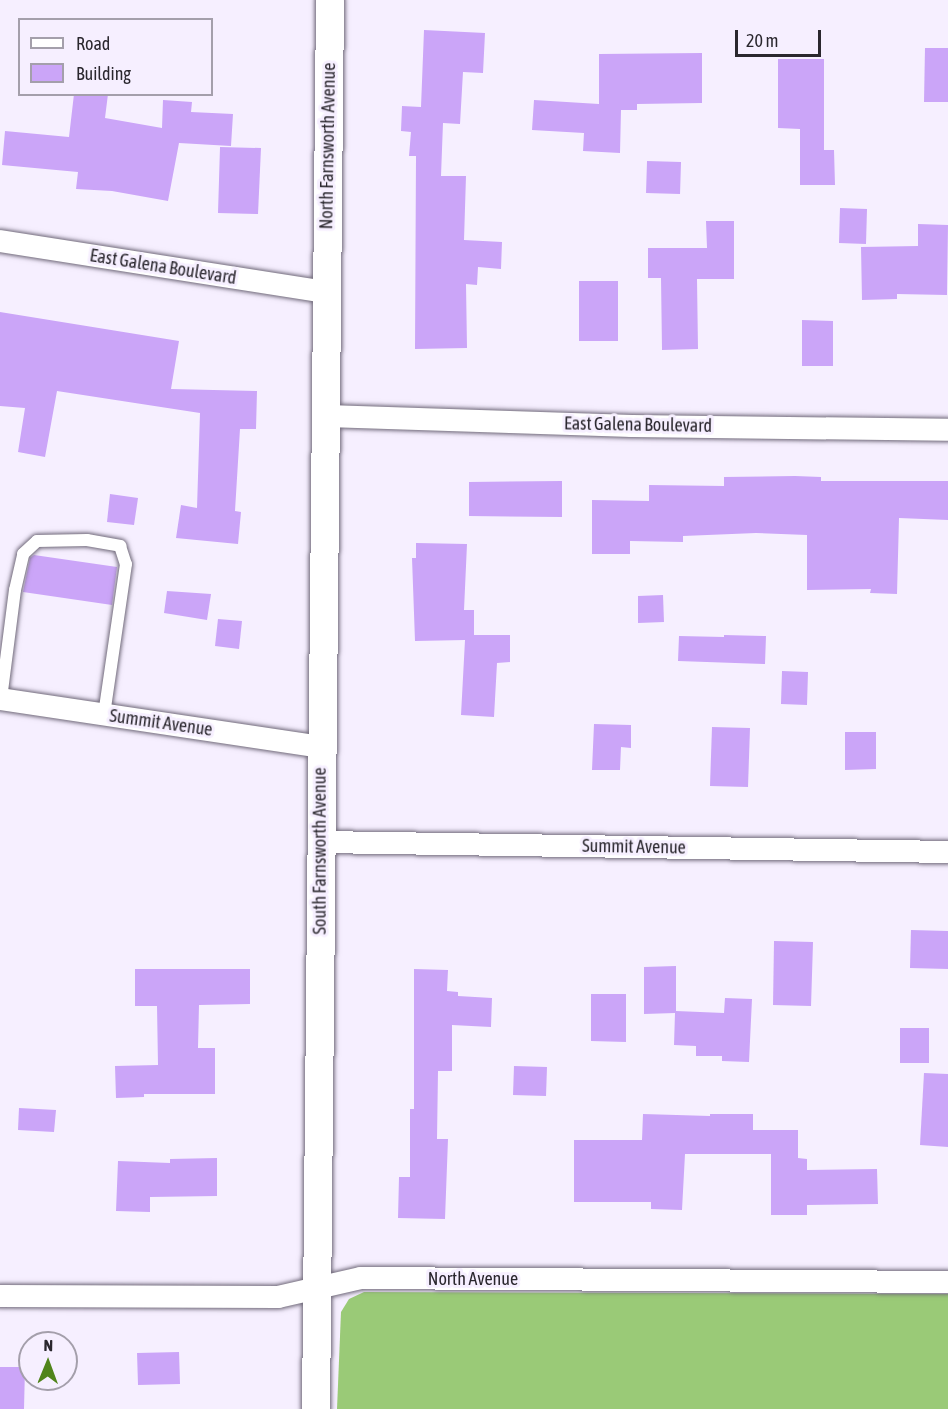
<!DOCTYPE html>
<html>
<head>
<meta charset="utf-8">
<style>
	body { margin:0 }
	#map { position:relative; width:948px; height:1409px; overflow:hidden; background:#f6efff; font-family:"Asap Condensed",sans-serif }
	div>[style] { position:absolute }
	.forest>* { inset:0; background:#9aca77 }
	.building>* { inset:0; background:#cba5f8 }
	.roads { filter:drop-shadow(0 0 2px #716a7b) drop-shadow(0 0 2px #716a7b) }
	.service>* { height:12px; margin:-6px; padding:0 6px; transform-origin:6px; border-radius:6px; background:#fff }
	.minor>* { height:22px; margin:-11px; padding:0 11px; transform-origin:11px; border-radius:11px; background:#fff }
	.tertiary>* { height:28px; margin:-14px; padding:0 14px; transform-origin:14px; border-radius:14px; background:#fff }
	span { translate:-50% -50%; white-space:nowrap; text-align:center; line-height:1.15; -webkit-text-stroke:6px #f6efff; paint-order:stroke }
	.street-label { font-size:18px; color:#2a272e }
	.legend { position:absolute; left:18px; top:18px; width:195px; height:78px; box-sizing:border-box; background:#f6efff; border:2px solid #a49fab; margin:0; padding:8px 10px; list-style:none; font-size:18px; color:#2a272e }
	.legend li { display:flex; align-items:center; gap:12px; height:30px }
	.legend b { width:30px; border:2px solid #a49fab }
	.north { position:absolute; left:18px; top:1331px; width:60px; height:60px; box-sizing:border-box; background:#f6efff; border:2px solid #a49fab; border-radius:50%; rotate:1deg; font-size:16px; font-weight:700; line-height:24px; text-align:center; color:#2a272e }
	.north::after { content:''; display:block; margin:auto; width:21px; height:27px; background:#50841b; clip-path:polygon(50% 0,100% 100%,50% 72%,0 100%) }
	.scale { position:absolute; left:735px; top:30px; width:86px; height:27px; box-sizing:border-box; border:3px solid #2a272e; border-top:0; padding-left:8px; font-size:18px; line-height:21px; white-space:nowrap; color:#2a272e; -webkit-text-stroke:4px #f6efff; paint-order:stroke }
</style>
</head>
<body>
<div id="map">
	<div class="forest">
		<div style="clip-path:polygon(364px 1292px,948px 1294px,948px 1409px,337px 1409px,341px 1312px,349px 1299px)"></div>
	</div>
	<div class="building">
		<div style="clip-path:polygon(424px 30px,485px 33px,483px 73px,463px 72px,460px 124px,443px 123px,441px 176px,466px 176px,464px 240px,502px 242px,501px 269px,478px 267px,477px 285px,466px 284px,467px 348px,415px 349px,416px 156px,409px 156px,411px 132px,401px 131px,402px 106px,421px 107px)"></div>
		<div style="clip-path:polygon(925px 48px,948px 48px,948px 102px,924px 102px)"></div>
		<div style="clip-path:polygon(702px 53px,702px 103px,637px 104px,637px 110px,621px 110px,620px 153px,583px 151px,584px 133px,532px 130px,534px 100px,599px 104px,599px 54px)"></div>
		<div style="clip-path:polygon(778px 59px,824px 59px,824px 150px,834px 150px,835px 185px,800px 185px,800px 129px,778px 128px)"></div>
		<div style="clip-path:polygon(74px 94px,108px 94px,105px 118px,162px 128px,163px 100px,192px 102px,191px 112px,233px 114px,231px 146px,179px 143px,168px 201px,112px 191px,76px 189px,78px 172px,2px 165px,5px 131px,69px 137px)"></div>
		<div style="clip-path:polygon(220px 147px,261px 148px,258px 214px,218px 213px)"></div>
		<div style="clip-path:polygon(647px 161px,681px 162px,680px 194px,646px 193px)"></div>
		<div style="clip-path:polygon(840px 208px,867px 209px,866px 244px,839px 243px)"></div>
		<div style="clip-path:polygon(706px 221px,734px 221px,734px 279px,697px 279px,698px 349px,662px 350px,661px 278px,648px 278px,648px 248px,707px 248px)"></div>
		<div style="clip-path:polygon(918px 224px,948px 225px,947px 295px,897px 294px,897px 299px,862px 300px,861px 247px,918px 246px)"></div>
		<div style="clip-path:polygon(579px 281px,618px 281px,618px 341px,579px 341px)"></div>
		<div style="clip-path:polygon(0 312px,179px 341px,171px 389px,257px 391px,256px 429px,240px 429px,235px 511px,241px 512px,238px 544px,176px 538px,181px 505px,197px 508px,200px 413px,57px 391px,45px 457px,18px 452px,25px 408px,0 406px)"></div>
		<div style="clip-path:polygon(802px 320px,833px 321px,833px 366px,802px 366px)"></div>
		<div style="clip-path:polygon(795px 476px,821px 477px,821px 481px,948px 481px,948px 520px,899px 518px,897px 594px,870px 593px,871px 589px,807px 590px,807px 535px,756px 533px,683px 536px,683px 542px,630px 541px,630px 554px,592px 554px,592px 500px,649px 501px,649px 485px,724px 486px,724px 477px)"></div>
		<div style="clip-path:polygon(562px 481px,562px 517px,469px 516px,469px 482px)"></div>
		<div style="clip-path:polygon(110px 494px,138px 498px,134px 525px,107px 522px)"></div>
		<div style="clip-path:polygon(416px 543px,467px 544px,464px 610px,474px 610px,474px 635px,510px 635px,510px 662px,497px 663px,494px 717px,461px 715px,465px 640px,415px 641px,412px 558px,416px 558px)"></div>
		<div style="clip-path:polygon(34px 555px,117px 567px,112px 605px,23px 592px,30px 558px)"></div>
		<div style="clip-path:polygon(167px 591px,211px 594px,207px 620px,164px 613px)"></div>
		<div style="clip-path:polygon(663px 595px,664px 622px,638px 623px,638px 596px)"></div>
		<div style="clip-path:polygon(218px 619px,242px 621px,239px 649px,215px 646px)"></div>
		<div style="clip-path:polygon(724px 635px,766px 636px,765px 664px,678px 661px,679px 636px,724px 637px)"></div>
		<div style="clip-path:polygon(782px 671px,808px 672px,807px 705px,781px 704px)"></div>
		<div style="clip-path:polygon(594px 724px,631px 725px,631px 748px,621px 747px,620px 770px,592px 770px)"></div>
		<div style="clip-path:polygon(712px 727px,750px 728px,748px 787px,710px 786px)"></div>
		<div style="clip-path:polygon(845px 732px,876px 732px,876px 769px,845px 770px)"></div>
		<div style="clip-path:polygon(911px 930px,948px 931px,948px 969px,910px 968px)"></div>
		<div style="clip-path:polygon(774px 941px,813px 942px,811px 1006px,773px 1005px)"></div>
		<div style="clip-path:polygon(676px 966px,676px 1011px,724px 1013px,725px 998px,752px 999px,749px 1062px,722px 1061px,722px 1056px,696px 1056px,696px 1046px,674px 1045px,675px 1013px,644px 1014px,644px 967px)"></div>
		<div style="clip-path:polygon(135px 969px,250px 969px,250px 1004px,199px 1005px,198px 1048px,215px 1048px,215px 1094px,144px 1094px,144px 1097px,116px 1098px,115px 1066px,158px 1065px,157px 1006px,135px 1006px)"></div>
		<div style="clip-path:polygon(414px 969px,448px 970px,447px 991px,458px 992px,458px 996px,492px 998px,491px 1027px,452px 1025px,452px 1071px,438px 1071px,437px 1139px,448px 1139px,445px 1219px,398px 1218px,399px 1177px,410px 1177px,410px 1109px,414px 1109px)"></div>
		<div style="clip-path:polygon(591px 994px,626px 994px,626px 1042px,591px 1041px)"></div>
		<div style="clip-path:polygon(900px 1028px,929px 1028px,929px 1063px,900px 1063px)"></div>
		<div style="clip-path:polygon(514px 1066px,547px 1067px,546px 1096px,513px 1095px)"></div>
		<div style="clip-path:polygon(924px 1073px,948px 1074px,948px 1147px,920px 1145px)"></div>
		<div style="clip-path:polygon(19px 1108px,56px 1110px,54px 1132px,18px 1130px)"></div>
		<div style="clip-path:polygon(643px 1114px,710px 1116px,710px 1114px,753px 1114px,753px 1130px,798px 1130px,798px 1158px,807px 1159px,807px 1170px,877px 1169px,878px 1204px,807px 1205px,807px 1215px,771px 1215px,771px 1154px,685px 1154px,682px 1210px,651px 1209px,651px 1202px,574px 1202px,574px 1140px,642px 1140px)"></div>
		<div style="clip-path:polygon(217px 1158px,217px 1196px,150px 1197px,150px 1212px,116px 1211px,118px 1161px,170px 1163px,170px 1159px)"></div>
		<div style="clip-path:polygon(179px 1352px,180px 1384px,138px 1385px,137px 1353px)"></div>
		<div style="clip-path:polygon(0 1367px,25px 1367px,24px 1409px,0 1409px)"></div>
	</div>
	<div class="roads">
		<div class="service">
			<div style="left:1px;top:699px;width:110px;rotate:-82.7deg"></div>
			<div style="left:15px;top:590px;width:37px;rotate:-77deg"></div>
			<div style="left:23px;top:554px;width:19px;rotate:-43deg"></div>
			<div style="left:37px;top:541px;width:50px;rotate:-1.1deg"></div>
			<div style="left:87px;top:540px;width:34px;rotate:10deg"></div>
			<div style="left:120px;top:546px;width:19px;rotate:72deg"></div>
			<div style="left:126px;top:564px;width:153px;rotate:98.3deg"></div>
		</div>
		<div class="minor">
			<div style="left:0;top:241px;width:329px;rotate:8.9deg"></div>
			<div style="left:327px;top:416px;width:305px;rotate:1.9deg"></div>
			<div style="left:632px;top:426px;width:316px;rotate:0.7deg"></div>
			<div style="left:0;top:699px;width:325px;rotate:8.5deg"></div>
			<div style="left:321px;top:842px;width:627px;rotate:0.91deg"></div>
			<div style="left:0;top:1296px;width:278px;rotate:0.2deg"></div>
			<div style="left:278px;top:1297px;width:85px;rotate:-12.9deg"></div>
			<div style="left:361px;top:1278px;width:587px;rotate:0.39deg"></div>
		</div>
		<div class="tertiary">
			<div style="left:316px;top:1409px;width:1409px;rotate:-89.43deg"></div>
		</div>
	</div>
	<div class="street-label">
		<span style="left:328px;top:146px;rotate:-89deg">North Farnsworth Avenue</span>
		<span style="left:163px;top:267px;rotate:9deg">East Galena Boulevard</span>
		<span style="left:638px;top:425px;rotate:1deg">East Galena Boulevard</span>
		<span style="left:161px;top:723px;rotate:8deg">Summit Avenue</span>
		<span style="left:634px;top:847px;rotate:1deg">Summit Avenue</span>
		<span style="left:320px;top:851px;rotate:-90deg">South Farnsworth Avenue</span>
		<span style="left:473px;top:1279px">North Avenue</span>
	</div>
	<ul class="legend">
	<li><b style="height:8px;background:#fff"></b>Road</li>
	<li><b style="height:16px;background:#cba5f8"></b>Building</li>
	</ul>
	<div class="north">N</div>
	<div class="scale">20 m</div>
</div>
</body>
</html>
